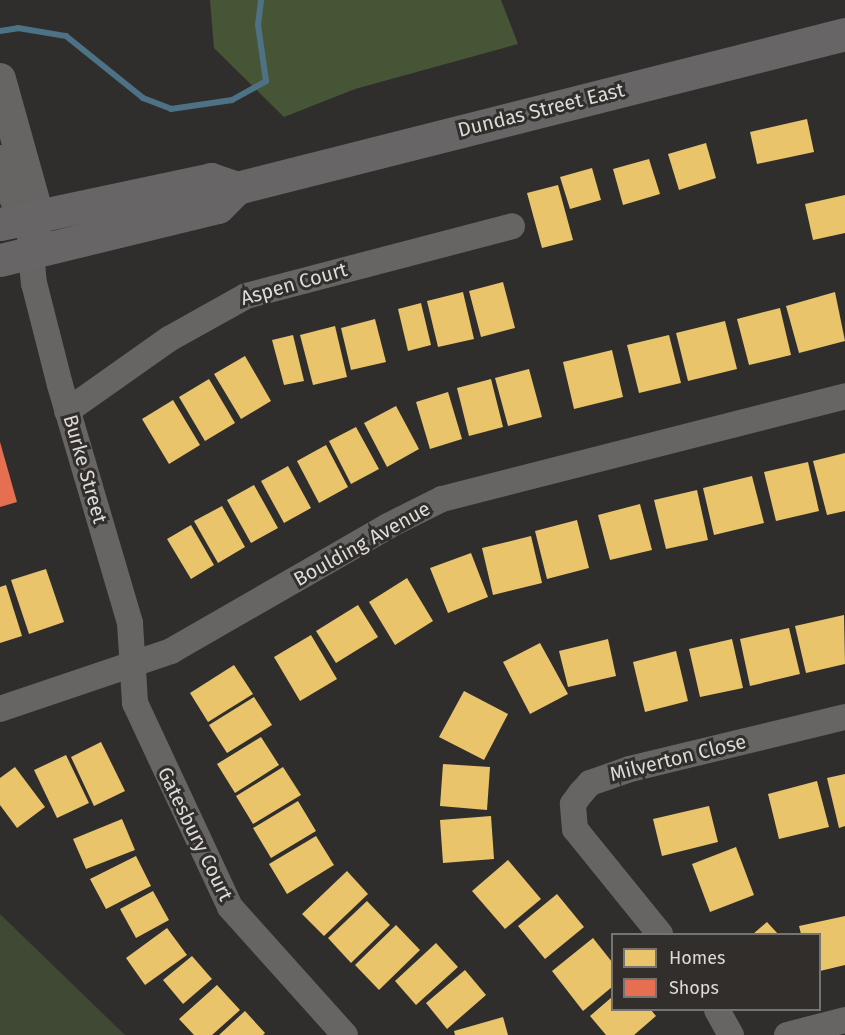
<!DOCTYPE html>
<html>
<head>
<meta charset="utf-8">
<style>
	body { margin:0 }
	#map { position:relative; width:845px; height:1035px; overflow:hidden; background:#302e2c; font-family:"Fira Sans",sans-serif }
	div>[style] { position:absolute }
	.green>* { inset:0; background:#3f4934 }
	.forest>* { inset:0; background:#475537 }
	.homes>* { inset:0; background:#e9c46a }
	.shops>* { inset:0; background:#e76f51 }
	.stream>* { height:6px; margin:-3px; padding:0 3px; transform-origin:3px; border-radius:3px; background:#4d7185 }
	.minor>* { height:26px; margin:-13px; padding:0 13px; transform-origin:13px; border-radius:13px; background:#676564 }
	.tertiary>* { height:32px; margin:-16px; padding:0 16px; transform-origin:16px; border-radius:16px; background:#676564 }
	.primary>* { height:33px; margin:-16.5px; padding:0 16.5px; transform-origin:16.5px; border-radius:16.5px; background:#676565 }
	span { translate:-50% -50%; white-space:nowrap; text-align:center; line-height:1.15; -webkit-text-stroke:6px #312e2b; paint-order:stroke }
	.street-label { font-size:20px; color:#dddbd9 }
	.legend { position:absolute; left:611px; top:933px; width:210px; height:78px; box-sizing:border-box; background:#312e2b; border:2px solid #767371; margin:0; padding:8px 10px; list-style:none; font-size:18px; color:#dddbd9 }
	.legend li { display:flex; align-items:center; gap:12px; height:30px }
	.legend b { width:30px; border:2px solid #767371 }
</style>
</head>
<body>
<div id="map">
	<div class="green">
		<div style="clip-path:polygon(0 914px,125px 1035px,0 1035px)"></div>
	</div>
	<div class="forest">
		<div style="clip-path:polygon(210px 0,501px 0,518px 44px,355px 89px,284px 117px,214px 48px)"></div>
	</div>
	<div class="homes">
		<div style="clip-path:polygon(807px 119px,814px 152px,757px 164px,750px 132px)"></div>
		<div style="clip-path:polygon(706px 143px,716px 178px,679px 190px,668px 154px)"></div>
		<div style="clip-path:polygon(649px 159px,660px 194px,623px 205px,613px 169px)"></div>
		<div style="clip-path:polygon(592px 168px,601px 200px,570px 209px,560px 177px)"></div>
		<div style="clip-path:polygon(558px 185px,573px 240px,542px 248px,527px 193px)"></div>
		<div style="clip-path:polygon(845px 195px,845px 233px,813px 240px,805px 204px)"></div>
		<div style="clip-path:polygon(503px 282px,515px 328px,481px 337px,469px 291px)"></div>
		<div style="clip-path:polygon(463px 292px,474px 339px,438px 347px,427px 301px)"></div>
		<div style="clip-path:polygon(835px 292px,845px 341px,799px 353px,786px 306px)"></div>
		<div style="clip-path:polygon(421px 303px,431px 345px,408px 351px,398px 309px)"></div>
		<div style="clip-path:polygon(780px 308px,791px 355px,749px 365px,737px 319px)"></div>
		<div style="clip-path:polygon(375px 319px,386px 362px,351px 370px,341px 328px)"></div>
		<div style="clip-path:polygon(725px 321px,737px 369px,688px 381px,676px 333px)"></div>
		<div style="clip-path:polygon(335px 326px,347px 377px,313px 385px,300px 335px)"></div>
		<div style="clip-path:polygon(293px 335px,304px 381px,284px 385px,272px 340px)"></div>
		<div style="clip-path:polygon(669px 335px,681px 383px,639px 393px,627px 345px)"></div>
		<div style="clip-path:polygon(612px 350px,623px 397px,574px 409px,563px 362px)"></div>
		<div style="clip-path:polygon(245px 356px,271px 401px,241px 419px,214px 374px)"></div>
		<div style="clip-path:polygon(529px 369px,542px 417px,508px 426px,495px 378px)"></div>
		<div style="clip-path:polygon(209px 379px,235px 423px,205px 441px,179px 397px)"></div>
		<div style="clip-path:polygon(491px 379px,503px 427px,469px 436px,457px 388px)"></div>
		<div style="clip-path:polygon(448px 392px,462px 439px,430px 449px,416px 402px)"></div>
		<div style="clip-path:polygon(173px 400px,200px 445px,169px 464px,142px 419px)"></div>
		<div style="clip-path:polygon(396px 406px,419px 449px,387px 467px,364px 423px)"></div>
		<div style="clip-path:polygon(356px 427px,379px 469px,351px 484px,329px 441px)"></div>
		<div style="clip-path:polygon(326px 445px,348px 487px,319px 503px,297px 461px)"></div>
		<div style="clip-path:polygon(845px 453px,845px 511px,827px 515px,813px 461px)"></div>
		<div style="clip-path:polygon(808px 462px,819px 511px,776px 521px,764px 472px)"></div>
		<div style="clip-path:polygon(288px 466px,311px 508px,284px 523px,261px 481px)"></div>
		<div style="clip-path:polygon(752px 476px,764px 523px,714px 535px,703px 488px)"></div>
		<div style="clip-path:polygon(254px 485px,278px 528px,251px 543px,227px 500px)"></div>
		<div style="clip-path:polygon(697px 490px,708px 540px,666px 549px,654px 500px)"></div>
		<div style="clip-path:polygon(640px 504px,652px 550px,610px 560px,598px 515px)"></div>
		<div style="clip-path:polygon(222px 506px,245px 547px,218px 563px,194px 521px)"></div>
		<div style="clip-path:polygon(577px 520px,589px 568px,547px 579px,535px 531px)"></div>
		<div style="clip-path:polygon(191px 525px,214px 565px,191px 579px,167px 539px)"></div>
		<div style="clip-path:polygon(531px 536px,542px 583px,493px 595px,482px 548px)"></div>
		<div style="clip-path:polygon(471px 553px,488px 597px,448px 613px,430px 568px)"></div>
		<div style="clip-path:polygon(46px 569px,64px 622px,29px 634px,11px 580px)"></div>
		<div style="clip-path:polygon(407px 578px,433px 621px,395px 645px,369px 602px)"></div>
		<div style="clip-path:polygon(6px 585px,22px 636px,0 643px,0 587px)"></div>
		<div style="clip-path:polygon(358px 605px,378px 637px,336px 663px,316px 631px)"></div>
		<div style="clip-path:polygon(844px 615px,845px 664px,806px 673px,795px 626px)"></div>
		<div style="clip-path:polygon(789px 628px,800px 674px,750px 686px,740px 639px)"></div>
		<div style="clip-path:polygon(311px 635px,337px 679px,300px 701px,274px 657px)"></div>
		<div style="clip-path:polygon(608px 639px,616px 676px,568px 687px,559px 651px)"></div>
		<div style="clip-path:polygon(732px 639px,743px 688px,700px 697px,689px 649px)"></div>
		<div style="clip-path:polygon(540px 643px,568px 694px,530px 714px,503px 662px)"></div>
		<div style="clip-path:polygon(676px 651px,688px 701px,645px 712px,633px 662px)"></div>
		<div style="clip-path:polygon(234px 665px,253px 694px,208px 722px,190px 693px)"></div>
		<div style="clip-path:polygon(464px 691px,508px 714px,484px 760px,439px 737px)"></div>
		<div style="clip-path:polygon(254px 697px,272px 725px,227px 753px,209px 725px)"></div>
		<div style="clip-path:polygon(261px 737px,279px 765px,235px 793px,217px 764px)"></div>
		<div style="clip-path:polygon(101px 742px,125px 791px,94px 806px,71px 757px)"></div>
		<div style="clip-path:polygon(66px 755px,89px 803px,57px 818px,34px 770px)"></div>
		<div style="clip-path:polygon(443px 764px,490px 767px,487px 810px,440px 806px)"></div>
		<div style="clip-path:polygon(15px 767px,45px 807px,17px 828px,0 805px,0 778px)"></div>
		<div style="clip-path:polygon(283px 767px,301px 795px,253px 824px,236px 796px)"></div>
		<div style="clip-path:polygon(845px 774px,845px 826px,839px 828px,827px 778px)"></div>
		<div style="clip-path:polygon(817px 781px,829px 827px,779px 839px,768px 794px)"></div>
		<div style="clip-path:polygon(298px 801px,316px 831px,271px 858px,253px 828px)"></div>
		<div style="clip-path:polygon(709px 806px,718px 842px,662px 856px,653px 819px)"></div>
		<div style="clip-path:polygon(491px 816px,494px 859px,443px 863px,440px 820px)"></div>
		<div style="clip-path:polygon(122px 819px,135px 850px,86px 869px,73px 839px)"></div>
		<div style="clip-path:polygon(316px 836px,334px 865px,287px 894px,269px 864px)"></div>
		<div style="clip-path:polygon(736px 847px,754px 895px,710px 912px,692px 864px)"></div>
		<div style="clip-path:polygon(136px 856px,151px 886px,106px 909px,90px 879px)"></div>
		<div style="clip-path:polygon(508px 860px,541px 899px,505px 929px,472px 891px)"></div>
		<div style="clip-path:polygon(347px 871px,368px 894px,324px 936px,302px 914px)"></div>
		<div style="clip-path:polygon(153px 891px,169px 920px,136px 938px,120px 909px)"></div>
		<div style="clip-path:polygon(557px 894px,584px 927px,545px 959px,518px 926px)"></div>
		<div style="clip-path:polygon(367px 901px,390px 925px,351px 963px,328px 938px)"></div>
		<div style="clip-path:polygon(845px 916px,845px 965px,820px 971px,820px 934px,801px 934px,799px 926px)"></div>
		<div style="clip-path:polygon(767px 922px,778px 934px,753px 934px)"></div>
		<div style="clip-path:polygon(396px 925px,420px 950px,379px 990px,355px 965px)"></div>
		<div style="clip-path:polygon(167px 928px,187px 955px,145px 985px,126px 958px)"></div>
		<div style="clip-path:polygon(593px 938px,612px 962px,612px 987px,583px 1011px,552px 971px)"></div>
		<div style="clip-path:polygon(436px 943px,458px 967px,416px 1005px,395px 981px)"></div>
		<div style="clip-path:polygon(192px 956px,212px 979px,183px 1004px,163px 980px)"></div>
		<div style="clip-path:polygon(465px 970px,486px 995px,447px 1029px,426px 1003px)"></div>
		<div style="clip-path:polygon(217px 985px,240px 1010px,212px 1035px,194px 1035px,179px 1019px)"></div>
		<div style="clip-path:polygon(612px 997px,612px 1010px,651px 1010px,656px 1016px,634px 1035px,606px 1035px,590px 1016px)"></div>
		<div style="clip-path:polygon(245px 1011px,265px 1033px,263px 1035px,219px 1035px)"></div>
		<div style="clip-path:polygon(503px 1017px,508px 1035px,455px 1035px,454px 1031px)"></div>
	</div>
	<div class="shops">
		<div style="clip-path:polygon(0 442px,17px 502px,0 507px)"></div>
	</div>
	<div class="stream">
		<div style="left:0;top:31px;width:18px;rotate:-9deg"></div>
		<div style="left:18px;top:28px;width:49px;rotate:9.5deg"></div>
		<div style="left:66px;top:36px;width:99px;rotate:38.8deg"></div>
		<div style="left:143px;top:98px;width:30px;rotate:21deg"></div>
		<div style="left:171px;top:109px;width:62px;rotate:-8.4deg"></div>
		<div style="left:232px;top:100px;width:39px;rotate:-29deg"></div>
		<div style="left:266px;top:81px;width:57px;rotate:-98.1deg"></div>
		<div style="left:258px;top:25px;width:25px;rotate:-83deg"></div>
	</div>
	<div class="minor">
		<div style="left:31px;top:251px;width:32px;rotate:85deg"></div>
		<div style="left:34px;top:283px;width:105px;rotate:75.7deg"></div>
		<div style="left:60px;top:385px;width:248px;rotate:73.6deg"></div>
		<div style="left:130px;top:623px;width:80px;rotate:86.4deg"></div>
		<div style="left:135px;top:703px;width:225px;rotate:65deg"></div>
		<div style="left:230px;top:907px;width:172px;rotate:48.1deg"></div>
		<div style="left:67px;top:411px;width:125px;rotate:-35.2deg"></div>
		<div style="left:169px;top:339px;width:88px;rotate:-29.2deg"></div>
		<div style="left:246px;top:296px;width:275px;rotate:-14.7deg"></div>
		<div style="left:0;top:709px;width:181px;rotate:-18.7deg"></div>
		<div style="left:171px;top:651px;width:250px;rotate:-29.9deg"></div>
		<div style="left:388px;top:526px;width:60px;rotate:-26.6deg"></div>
		<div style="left:442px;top:499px;width:416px;rotate:-14.3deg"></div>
		<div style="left:660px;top:934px;width:135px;rotate:-129deg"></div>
		<div style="left:575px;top:829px;width:25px;rotate:-95deg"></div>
		<div style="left:573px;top:804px;width:14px;rotate:-54deg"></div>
		<div style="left:581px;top:793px;width:13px;rotate:-48deg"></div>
		<div style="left:590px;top:783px;width:42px;rotate:-19.3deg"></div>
		<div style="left:630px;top:769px;width:221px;rotate:-13.6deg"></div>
		<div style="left:717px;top:1010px;width:29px;rotate:61deg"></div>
		<div style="left:787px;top:1035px;width:60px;rotate:-14.5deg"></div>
	</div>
	<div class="tertiary">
		<div style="left:0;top:79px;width:141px;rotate:74.4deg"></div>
		<div style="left:38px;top:215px;width:25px;rotate:101deg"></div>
		<div style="left:0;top:161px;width:50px;rotate:67.6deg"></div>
	</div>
	<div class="primary">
		<div style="left:0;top:224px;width:216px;rotate:-12deg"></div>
		<div style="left:211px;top:179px;width:28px;rotate:19deg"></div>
		<div style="left:0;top:260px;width:224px;rotate:-13.7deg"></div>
		<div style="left:218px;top:207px;width:27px;rotate:-45deg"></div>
		<div style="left:237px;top:188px;width:627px;rotate:-14.21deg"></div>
	</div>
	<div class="street-label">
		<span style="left:541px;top:110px;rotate:-14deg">Dundas Street East</span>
		<span style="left:294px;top:284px;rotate:-16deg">Aspen Court</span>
		<span style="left:85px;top:469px;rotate:74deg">Burke Street</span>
		<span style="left:362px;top:544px;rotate:-29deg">Boulding Avenue</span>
		<span style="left:678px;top:758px;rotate:-14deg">Milverton Close</span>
		<span style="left:195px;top:834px;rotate:64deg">Gatesbury Court</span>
	</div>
	<ul class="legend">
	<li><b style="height:16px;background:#e9c46a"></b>Homes</li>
	<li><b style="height:16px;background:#e76f51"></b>Shops</li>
	</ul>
</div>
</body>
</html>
